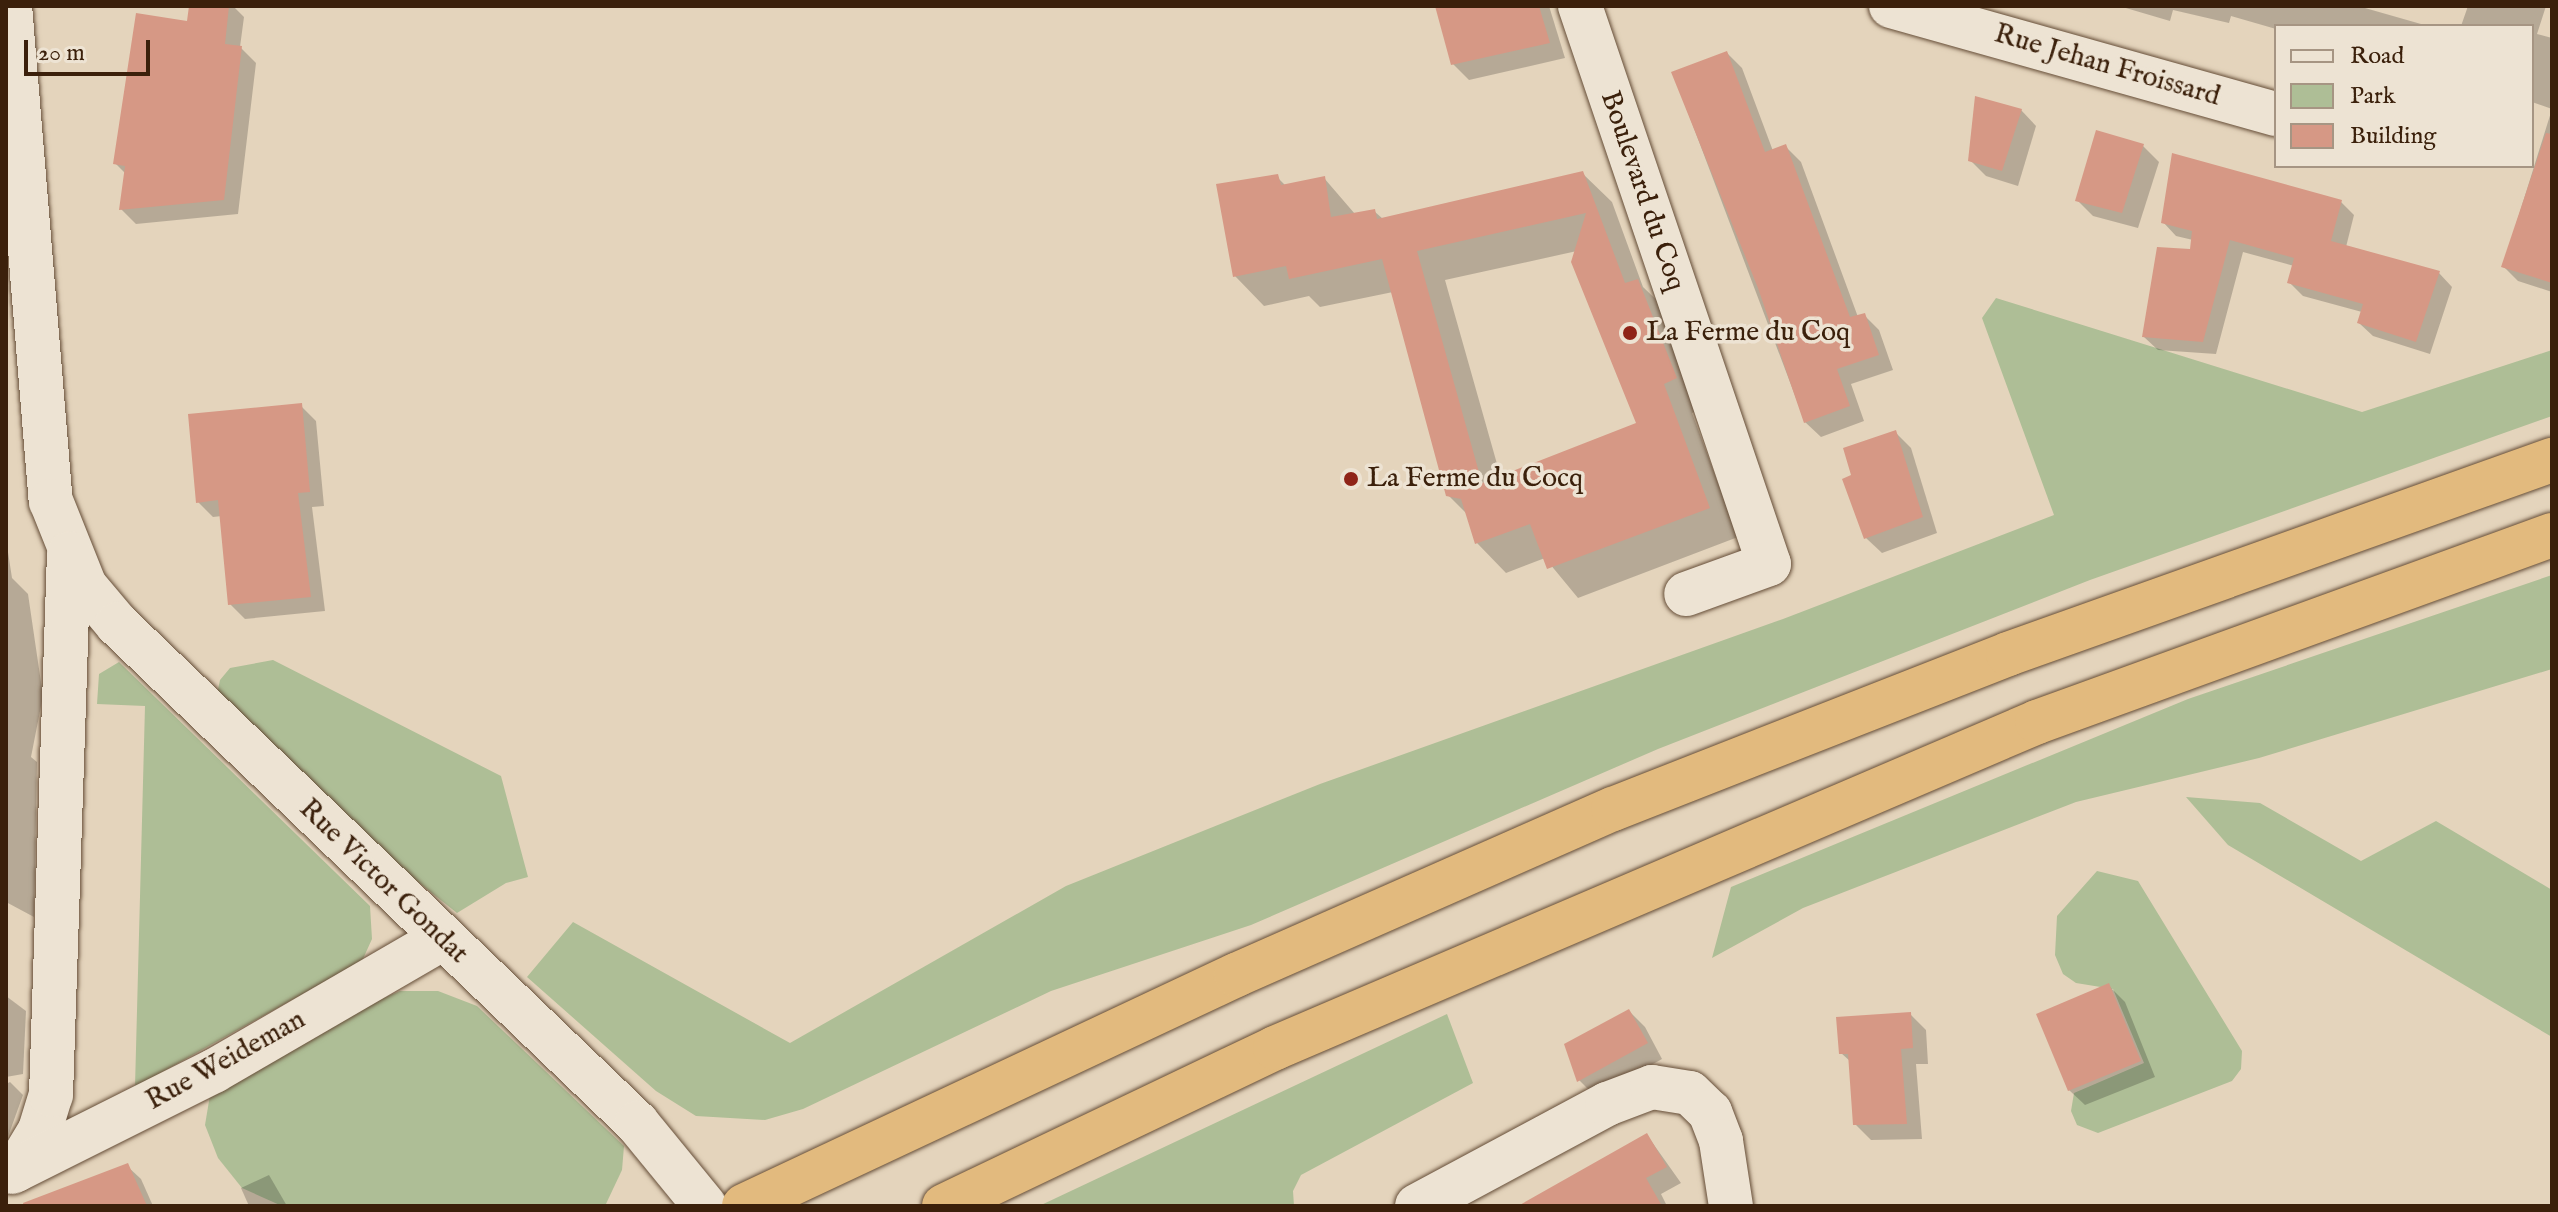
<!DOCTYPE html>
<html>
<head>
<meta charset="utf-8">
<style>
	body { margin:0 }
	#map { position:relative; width:2558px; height:1212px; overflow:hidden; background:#e4d4bc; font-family:"IM FELL English",serif }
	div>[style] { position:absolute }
	.green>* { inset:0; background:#aebe96 }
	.shadow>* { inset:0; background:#0003 }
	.building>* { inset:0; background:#d69885 }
	.roads { filter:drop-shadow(0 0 2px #654d37) drop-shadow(0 0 2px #654d37) }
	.minor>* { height:44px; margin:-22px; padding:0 22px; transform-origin:22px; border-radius:22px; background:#ede3d3 }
	.highway>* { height:44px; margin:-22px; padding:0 22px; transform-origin:22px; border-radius:22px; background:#e2ba7e }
	.dots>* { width:22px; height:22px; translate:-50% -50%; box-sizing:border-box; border:4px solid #ede3d3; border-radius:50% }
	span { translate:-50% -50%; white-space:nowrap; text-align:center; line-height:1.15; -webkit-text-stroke:7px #ede3d3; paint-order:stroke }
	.street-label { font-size:28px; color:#3b200b }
	.poi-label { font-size:28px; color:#3b200b }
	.left { translate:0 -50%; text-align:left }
	.frame { position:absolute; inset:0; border:8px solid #3b200b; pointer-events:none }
	.legend { position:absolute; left:2274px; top:24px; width:260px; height:144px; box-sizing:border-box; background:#ede3d3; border:2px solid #a69583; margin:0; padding:10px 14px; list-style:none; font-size:24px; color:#3b200b }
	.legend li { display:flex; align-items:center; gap:16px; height:40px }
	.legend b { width:40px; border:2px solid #a69583 }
	.scale { position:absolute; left:24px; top:40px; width:126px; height:36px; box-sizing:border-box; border:4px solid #3b200b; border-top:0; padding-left:10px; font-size:24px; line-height:28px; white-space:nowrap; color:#3b200b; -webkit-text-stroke:6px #ede3d3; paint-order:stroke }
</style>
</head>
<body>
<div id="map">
	<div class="green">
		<div style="clip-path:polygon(1996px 298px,2362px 412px,2552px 350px,2552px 416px,2090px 580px,1658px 749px,1251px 925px,1051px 991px,803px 1109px,765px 1120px,696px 1116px,656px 1091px,527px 977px,573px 922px,790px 1043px,1066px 886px,1320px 784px,1783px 619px,2054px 515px,1982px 318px)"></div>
		<div style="clip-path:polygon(2552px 575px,2552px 669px,2259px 758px,2076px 802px,1803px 908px,1712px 958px,1731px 887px,2188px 699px)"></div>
		<div style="clip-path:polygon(273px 660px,501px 776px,528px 877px,506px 883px,457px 913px,221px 725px,215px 704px,220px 680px,230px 668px)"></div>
		<div style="clip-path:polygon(119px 662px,370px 906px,372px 939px,362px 961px,135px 1087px,145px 706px,97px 704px,99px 674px)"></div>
		<div style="clip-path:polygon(2186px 797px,2260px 803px,2361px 861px,2436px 821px,2552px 890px,2552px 1037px,2228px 845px)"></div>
		<div style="clip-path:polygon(2097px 871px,2138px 881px,2242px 1051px,2241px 1069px,2232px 1081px,2098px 1133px,2077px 1125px,2071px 1111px,2074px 1093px,2144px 1063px,2113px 989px,2076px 983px,2063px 974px,2055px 955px,2057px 916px)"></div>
		<div style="clip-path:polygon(400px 991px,438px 991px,477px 1006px,624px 1146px,622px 1170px,605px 1206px,282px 1206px,242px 1188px,218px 1158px,205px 1125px,214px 1071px)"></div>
		<div style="clip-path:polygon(1447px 1014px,1473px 1083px,1301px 1175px,1293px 1191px,1294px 1206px,1039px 1206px)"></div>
	</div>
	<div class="shadow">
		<div style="clip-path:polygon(191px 6px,233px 6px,244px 17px,240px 47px,256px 63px,238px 214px,136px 224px,121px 209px,126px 174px,115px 163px,189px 23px)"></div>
		<div style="clip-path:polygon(1437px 6px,1549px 6px,1565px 58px,1469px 80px,1453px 64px)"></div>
		<div style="clip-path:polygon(2119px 6px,2358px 6px,2428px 26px,2276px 29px,2231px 16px,2229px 23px,2173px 10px,2170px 21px)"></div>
		<div style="clip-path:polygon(2468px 6px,2546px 6px,2537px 34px,2552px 38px,2552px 292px,2518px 281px,2503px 266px,2552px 109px,2532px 102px,2532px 26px,2461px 26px)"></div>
		<div style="clip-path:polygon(1727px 53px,1742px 68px,1773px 151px,1785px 146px,1801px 162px,1858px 317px,1864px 315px,1879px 330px,1893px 370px,1851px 384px,1864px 421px,1821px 437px,1805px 422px,1673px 73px)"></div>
		<div style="clip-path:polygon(2021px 110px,2036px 126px,2018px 186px,1986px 176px,1970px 160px)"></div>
		<div style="clip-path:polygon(2097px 133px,2143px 146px,2159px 162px,2138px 228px,2093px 216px,2078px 201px)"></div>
		<div style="clip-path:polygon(evenodd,1582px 173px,1612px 202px,1643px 287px,1668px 311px,1705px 408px,1692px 413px,1738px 537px,1578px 598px,1545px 558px,1506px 573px,1477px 543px,1468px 515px,1448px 495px,1393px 292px,1320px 307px,1309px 296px,1264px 306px,1235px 276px,1277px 177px,1286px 186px,1324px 178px,1355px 214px,1374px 211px,1383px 219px,1582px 173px,1577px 251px,1638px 424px,1501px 478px,1445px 280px,1577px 251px)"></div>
		<div style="clip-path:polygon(2341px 202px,2354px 215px,2346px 247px,2439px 273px,2452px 287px,2430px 354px,2373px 336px,2359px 323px,2362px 312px,2303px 296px,2289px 282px,2294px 266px,2243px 252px,2216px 354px,2158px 350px,2144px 337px,2191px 251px,2193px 240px,2176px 236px,2163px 222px)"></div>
		<div style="clip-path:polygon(301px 406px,316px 421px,324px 506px,312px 507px,325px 611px,245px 619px,230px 604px,222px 516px,213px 517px,198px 502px)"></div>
		<div style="clip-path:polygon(1895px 432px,1911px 448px,1937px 533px,1882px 553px,1866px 538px)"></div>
		<div style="clip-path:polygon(6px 539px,12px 578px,28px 594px,43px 696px,31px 757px,37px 762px,34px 917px,6px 902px)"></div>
		<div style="clip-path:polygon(2109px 986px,2125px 1002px,2155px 1077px,2085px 1105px,2069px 1090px)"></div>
		<div style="clip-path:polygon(6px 996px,26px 1011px,23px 1074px,6px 1077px)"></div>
		<div style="clip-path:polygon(1629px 1011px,1645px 1027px,1662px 1059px,1595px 1096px,1579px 1080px)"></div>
		<div style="clip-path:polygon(1910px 1014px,1926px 1030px,1928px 1064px,1916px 1064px,1922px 1139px,1871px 1140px,1855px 1124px,1851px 1062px,1841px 1053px)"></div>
		<div style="clip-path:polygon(10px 1082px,23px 1095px,6px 1142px,6px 1084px)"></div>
		<div style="clip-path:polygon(1647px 1135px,1681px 1183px,1661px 1194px,1667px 1206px,1520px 1206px)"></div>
		<div style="clip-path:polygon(127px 1166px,141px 1179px,153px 1206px,37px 1206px)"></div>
		<div style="clip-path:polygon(269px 1175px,287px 1206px,249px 1206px,241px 1188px)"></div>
	</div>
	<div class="building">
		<div style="clip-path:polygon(189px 6px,229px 6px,225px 44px,242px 46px,224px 200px,119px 210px,125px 166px,113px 164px,136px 13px,187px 21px)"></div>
		<div style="clip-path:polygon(1435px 6px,1539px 6px,1550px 43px,1451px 65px)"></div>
		<div style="clip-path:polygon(1727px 51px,1765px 152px,1786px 144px,1850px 317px,1865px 313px,1879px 355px,1837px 369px,1850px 406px,1804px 423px,1758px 288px,1671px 72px)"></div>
		<div style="clip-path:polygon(1975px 96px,2022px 109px,2002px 171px,1968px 161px)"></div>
		<div style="clip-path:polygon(2096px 130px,2144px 144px,2122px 213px,2075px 201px)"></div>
		<div style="clip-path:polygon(2546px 133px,2552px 134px,2552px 283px,2501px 267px)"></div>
		<div style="clip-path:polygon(2172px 153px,2342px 200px,2331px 241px,2440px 271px,2416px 342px,2357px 323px,2363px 304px,2287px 283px,2294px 258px,2230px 240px,2203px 342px,2142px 337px,2157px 247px,2190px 249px,2192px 231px,2161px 223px)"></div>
		<div style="clip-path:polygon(evenodd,1583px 171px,1625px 283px,1638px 279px,1677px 378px,1664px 384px,1710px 508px,1547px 569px,1530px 524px,1475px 544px,1461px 499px,1446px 496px,1382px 259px,1289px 279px,1286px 266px,1233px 277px,1216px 184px,1278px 174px,1281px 185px,1325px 176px,1331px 217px,1375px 209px,1377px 219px,1583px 171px,1586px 213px,1571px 262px,1636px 423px,1482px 483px,1417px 251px,1586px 213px)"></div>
		<div style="clip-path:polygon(302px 403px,310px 492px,298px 493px,311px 597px,228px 605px,218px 500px,196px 503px,188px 414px)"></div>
		<div style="clip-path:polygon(1896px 430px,1923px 517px,1864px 539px,1842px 479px,1851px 475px,1843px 448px)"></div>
		<div style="clip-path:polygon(2109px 983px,2141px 1061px,2068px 1091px,2036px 1014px)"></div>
		<div style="clip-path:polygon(1629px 1009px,1648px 1043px,1577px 1082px,1564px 1044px)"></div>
		<div style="clip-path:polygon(1911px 1012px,1913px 1048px,1901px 1049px,1907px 1124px,1853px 1125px,1848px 1054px,1839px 1054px,1836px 1017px)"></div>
		<div style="clip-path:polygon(1647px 1133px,1667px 1167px,1646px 1178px,1662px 1206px,1518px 1206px)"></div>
		<div style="clip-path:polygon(128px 1163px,147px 1206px,24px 1206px,23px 1203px)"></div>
	</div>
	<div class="roads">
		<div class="minor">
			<div style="left:10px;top:6px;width:497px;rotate:85.3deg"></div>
			<div style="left:51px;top:501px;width:92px;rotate:68.2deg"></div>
			<div style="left:85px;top:586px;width:50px;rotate:49.9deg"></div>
			<div style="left:117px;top:624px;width:721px;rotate:43.82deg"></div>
			<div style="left:637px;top:1123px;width:107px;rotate:50.7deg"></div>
			<div style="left:1580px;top:6px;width:589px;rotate:71.29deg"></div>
			<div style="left:1769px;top:564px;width:88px;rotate:160.1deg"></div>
			<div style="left:1891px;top:6px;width:400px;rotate:15.7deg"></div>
			<div style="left:16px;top:1170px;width:47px;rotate:-59deg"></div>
			<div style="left:40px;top:1130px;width:37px;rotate:-73deg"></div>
			<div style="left:51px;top:1095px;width:542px;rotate:-88.1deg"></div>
			<div style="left:12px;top:1172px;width:226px;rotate:-26.6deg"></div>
			<div style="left:214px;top:1071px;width:263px;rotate:-30.1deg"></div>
			<div style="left:1417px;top:1206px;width:216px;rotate:-28.2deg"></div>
			<div style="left:1607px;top:1104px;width:48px;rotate:-20.7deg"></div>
			<div style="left:1652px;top:1087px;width:38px;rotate:9deg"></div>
			<div style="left:1690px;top:1093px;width:28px;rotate:44deg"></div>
			<div style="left:1710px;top:1112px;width:31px;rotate:69deg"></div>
			<div style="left:1721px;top:1141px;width:66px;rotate:81.3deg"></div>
		</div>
		<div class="highway">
			<div style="left:744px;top:1206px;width:544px;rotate:-25.15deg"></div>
			<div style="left:1236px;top:975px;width:412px;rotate:-23.8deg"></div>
			<div style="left:1613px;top:809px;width:424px;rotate:-21.4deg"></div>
			<div style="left:2008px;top:654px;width:578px;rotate:-19.63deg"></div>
			<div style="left:944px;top:1206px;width:367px;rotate:-25.5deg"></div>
			<div style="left:1275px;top:1048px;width:829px;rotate:-23.16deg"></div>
			<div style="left:2037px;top:722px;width:548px;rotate:-19.96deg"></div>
		</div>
	</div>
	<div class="dots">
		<div style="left:1630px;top:333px;background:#8f2418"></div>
		<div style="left:1351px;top:479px;background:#8f2418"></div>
	</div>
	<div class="street-label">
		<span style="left:2107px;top:66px;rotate:16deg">Rue Jehan Froissard</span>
		<span style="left:1642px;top:191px;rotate:71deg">Boulevard du Coq</span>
		<span style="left:383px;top:882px;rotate:44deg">Rue Victor Gondat</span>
		<span style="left:226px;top:1061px;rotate:-29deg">Rue Weideman</span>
	</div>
	<div class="poi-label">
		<span class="left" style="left:1646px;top:333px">La Ferme du Coq</span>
		<span class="left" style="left:1367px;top:479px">La Ferme du Cocq</span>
	</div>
	<div class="frame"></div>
	<ul class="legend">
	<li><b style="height:10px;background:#ede3d3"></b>Road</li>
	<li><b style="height:22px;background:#aebe96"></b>Park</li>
	<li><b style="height:22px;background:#d69885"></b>Building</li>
	</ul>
	<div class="scale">20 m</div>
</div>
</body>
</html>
